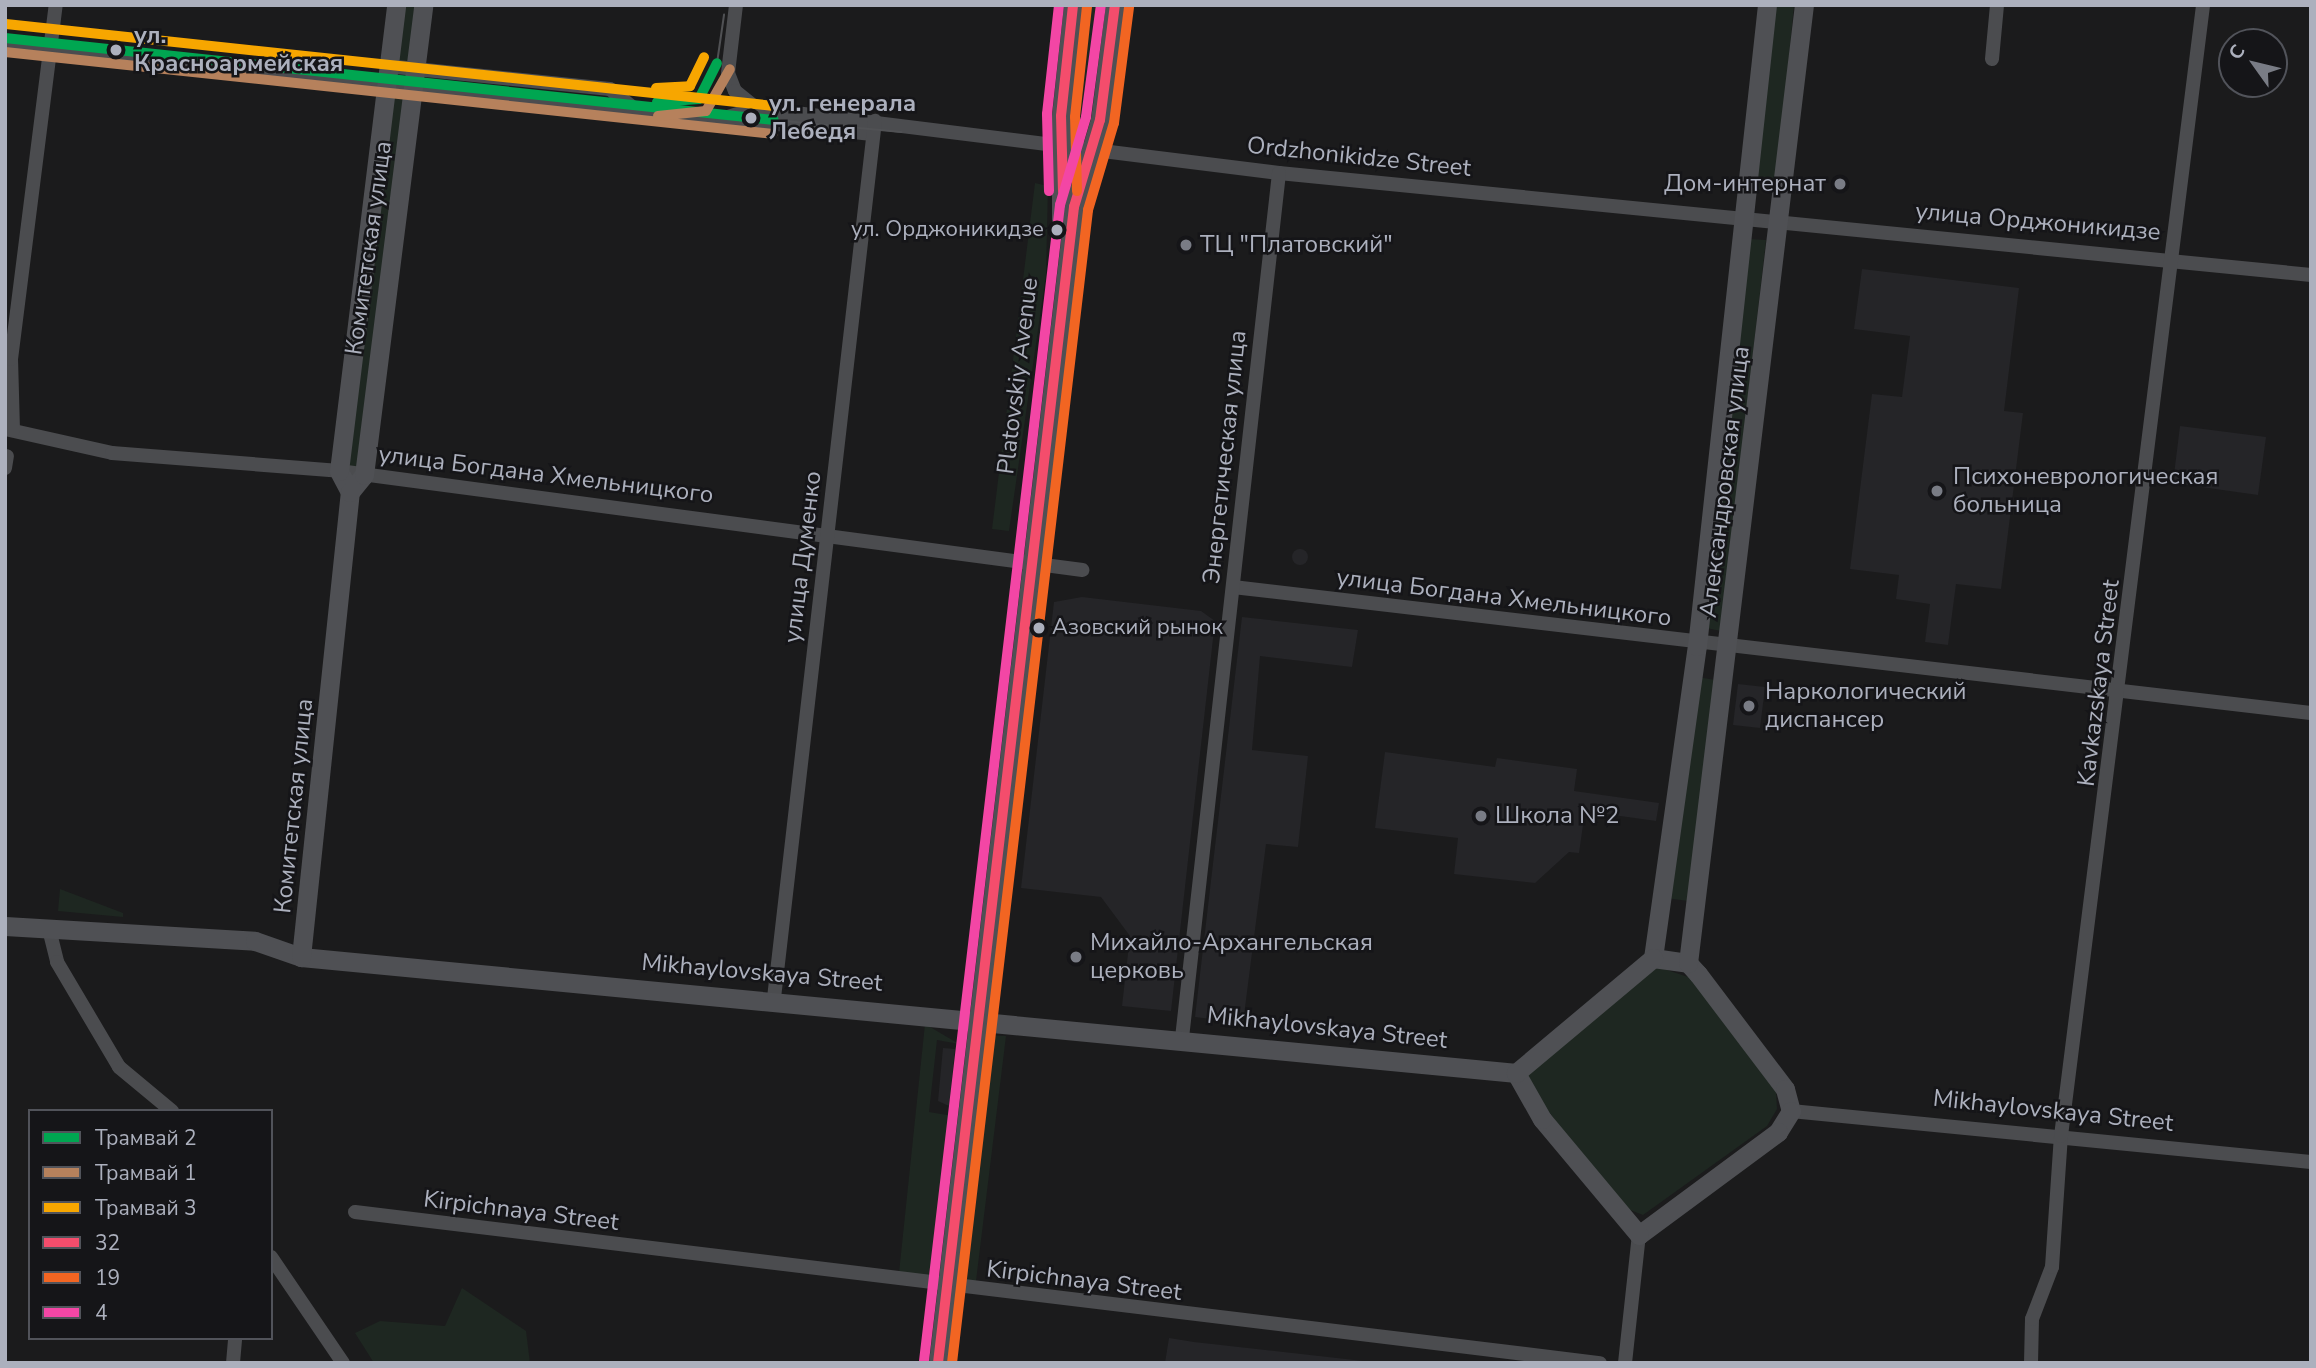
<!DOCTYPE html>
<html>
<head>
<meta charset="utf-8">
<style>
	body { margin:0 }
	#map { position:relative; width:2316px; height:1368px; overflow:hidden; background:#1b1b1c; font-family:"Nunito Sans",sans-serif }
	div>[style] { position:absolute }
	.built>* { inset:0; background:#252528 }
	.round { border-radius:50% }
	.green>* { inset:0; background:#1e2721 }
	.street>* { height:14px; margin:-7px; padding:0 7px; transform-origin:7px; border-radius:7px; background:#4b4c4f }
	.secondary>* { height:19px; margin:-9.5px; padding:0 9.5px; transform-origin:9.5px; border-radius:9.5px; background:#4f5054 }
	.tram>* { height:2px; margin:-1px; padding:0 1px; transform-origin:1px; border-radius:1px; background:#505154 }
	.bus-1>* { height:10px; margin:-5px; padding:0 5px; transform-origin:5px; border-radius:5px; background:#f44d6c }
	.bus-2>* { height:10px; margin:-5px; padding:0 5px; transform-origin:5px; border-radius:5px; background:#f26522 }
	.bus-3>* { height:10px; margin:-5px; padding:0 5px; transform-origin:5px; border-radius:5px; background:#f346a5 }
	.tram-1>* { height:10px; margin:-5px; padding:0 5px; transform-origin:5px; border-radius:5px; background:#00a651 }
	.tram-2>* { height:10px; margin:-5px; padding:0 5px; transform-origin:5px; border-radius:5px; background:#b6815c }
	.tram-3>* { height:10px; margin:-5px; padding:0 5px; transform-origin:5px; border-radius:5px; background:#f7a600 }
	.dots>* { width:19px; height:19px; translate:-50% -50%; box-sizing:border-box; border:4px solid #151518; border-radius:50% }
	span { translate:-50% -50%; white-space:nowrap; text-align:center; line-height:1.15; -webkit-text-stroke:5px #151518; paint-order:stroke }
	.bus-label { font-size:22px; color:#acb0bd }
	.right { translate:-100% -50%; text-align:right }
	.left { translate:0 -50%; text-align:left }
	.stop-label { font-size:24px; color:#acb0bd; font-weight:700 }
	.street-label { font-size:24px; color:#acb0bd }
	.poi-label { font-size:24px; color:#acb0bd }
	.frame { position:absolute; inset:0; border:7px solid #acb0bd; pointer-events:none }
	.legend { position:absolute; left:28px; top:1109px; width:245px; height:231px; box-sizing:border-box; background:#151518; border:2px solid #51535a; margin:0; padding:9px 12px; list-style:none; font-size:21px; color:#acb0bd }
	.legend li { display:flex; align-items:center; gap:14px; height:35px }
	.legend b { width:35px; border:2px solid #51535a }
	.north { position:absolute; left:2218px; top:28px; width:70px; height:70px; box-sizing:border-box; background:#151518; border:2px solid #51535a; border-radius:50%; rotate:304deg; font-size:19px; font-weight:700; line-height:28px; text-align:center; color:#acb0bd }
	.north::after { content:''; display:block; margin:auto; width:24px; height:32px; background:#797c85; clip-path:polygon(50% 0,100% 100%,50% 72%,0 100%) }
</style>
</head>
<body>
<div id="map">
	<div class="built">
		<div style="clip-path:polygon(1862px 269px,2019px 288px,2004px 411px,2023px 413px,2001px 589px,1956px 584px,1948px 645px,1925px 642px,1930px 604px,1896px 599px,1899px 575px,1850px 569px,1872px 394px,1902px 397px,1910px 336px,1854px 329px)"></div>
		<div style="clip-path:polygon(2180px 426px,2266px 437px,2258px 495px,2173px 483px)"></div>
		<div class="round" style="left:1292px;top:549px;width:16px;height:16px"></div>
		<div style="clip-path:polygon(1082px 597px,1201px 611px,1215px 621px,1171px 1011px,1122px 1006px,1130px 936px,1101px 897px,1021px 888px,1054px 602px)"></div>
		<div style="clip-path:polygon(1242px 617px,1358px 630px,1352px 667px,1260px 656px,1252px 750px,1308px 756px,1298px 847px,1266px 844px,1243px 1023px,1195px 1017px)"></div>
		<div style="clip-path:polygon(1738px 684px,1765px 687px,1760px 728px,1733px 725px)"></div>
		<div style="clip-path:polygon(1385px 752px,1495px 767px,1497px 758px,1577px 769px,1574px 791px,1659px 803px,1656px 821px,1585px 811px,1579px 853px,1569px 852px,1535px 883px,1454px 874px,1458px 838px,1375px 828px)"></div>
		<div style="clip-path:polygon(943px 1048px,955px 1049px,949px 1106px,938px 1101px)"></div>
		<div style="clip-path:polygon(1169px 1338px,1194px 1342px,1381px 1363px,1165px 1363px)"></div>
	</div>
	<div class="green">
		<div style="clip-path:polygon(400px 5px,417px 5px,411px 62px,394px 60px)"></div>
		<div style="clip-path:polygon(1080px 5px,1104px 5px,1090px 124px,1067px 121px)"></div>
		<div style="clip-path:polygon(1773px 5px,1794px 5px,1776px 191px,1755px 189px)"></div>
		<div style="clip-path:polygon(389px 96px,406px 98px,359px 468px,343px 466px)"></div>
		<div style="clip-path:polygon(1035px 183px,1048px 186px,1046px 274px,1009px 531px,992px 529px)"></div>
		<div style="clip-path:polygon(1749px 239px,1766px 240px,1721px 631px,1706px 628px)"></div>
		<div style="clip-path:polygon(1698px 677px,1715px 680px,1688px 901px,1666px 898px)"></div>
		<div style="clip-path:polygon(60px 889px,123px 913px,123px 917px,58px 911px)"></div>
		<div style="clip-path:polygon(1658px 967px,1691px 978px,1776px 1091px,1777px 1109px,1767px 1126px,1643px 1215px,1620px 1206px,1533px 1091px,1527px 1072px,1632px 980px)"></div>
		<div style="clip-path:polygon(925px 1024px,959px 1044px,937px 1040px,929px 1112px,953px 1116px,935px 1276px,899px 1273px)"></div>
		<div style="clip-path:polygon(986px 1035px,1006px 1036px,976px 1281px,957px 1279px)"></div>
		<div style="clip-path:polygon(462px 1288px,526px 1331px,530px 1363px,374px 1363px,355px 1333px,380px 1321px,445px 1326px)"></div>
	</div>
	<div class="street">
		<div style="left:736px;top:5px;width:68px;rotate:96.7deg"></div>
		<div style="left:728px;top:73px;width:19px;rotate:69deg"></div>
		<div style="left:735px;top:91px;width:27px;rotate:39deg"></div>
		<div style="left:5px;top:42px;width:872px;rotate:6.06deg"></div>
		<div style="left:1992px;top:59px;width:54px;rotate:-84.7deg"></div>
		<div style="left:387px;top:66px;width:224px;rotate:5.9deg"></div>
		<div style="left:610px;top:89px;width:32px;rotate:39deg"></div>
		<div style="left:722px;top:119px;width:36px;rotate:-18deg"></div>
		<div style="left:756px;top:108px;width:527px;rotate:7.08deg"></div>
		<div style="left:1279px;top:173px;width:1037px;rotate:5.64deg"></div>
		<div style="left:5px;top:429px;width:110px;rotate:12.6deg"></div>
		<div style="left:112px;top:453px;width:228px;rotate:4.5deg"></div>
		<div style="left:339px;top:471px;width:750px;rotate:7.59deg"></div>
		<div style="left:13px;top:430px;width:71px;rotate:-91.6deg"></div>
		<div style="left:11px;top:359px;width:357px;rotate:-82.8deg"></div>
		<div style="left:5px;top:468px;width:12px;rotate:-81deg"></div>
		<div style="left:1233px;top:587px;width:1085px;rotate:6.67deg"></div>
		<div style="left:50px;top:933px;width:30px;rotate:76deg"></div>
		<div style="left:57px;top:962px;width:122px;rotate:59.4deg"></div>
		<div style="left:119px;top:1067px;width:69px;rotate:39.7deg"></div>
		<div style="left:774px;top:998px;width:883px;rotate:-83.43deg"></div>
		<div style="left:1182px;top:1038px;width:870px;rotate:-83.6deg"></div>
		<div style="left:1791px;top:1111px;width:522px;rotate:5.6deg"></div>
		<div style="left:355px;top:1212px;width:1254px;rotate:6.92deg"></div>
		<div style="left:271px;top:1257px;width:128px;rotate:55.8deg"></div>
		<div style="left:233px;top:1363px;width:25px;rotate:-85deg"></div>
		<div style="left:1625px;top:1363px;width:129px;rotate:-83.8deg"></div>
		<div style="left:2031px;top:1363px;width:44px;rotate:-88.7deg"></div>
		<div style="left:2032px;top:1319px;width:56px;rotate:-69deg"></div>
		<div style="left:2052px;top:1267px;width:131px;rotate:-86.1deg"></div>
		<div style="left:2061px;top:1136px;width:1140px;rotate:-82.84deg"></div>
	</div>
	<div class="secondary">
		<div style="left:1061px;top:219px;width:103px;rotate:-90deg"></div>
		<div style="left:1061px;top:116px;width:112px;rotate:-83.8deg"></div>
		<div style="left:350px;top:492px;width:24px;rotate:-118deg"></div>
		<div style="left:339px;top:471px;width:469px;rotate:-83deg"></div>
		<div style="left:5px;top:926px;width:250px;rotate:3.4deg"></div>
		<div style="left:255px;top:941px;width:49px;rotate:19.2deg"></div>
		<div style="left:301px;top:957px;width:1221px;rotate:5.45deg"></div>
		<div style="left:301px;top:957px;width:468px;rotate:-84deg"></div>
		<div style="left:350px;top:492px;width:22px;rotate:-51deg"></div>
		<div style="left:364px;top:475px;width:474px;rotate:-82.8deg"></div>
		<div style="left:1653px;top:958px;width:315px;rotate:-82deg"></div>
		<div style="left:1697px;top:646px;width:645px;rotate:-83.77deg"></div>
		<div style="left:1653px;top:958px;width:35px;rotate:8deg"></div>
		<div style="left:1688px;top:963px;width:15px;rotate:48deg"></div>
		<div style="left:1698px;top:974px;width:144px;rotate:52.9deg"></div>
		<div style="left:1785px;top:1089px;width:23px;rotate:75deg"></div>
		<div style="left:1791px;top:1111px;width:25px;rotate:122deg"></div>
		<div style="left:1778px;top:1132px;width:173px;rotate:143.5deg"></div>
		<div style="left:1639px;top:1235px;width:151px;rotate:-129.9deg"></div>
		<div style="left:1542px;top:1119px;width:53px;rotate:-119.5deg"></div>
		<div style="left:1516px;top:1073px;width:179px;rotate:-40deg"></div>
		<div style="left:1688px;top:963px;width:965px;rotate:-83.1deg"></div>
		<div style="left:938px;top:1363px;width:1164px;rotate:-83.29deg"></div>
		<div style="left:1074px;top:207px;width:91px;rotate:-73.4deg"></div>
		<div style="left:1100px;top:120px;width:116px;rotate:-82.6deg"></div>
	</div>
	<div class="tram">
		<div style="left:717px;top:63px;width:49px;rotate:-81.7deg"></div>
		<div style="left:774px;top:120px;width:128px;rotate:5.4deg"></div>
	</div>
	<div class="bus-1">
		<div style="left:1063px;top:191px;width:75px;rotate:-91.5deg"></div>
		<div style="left:1061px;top:116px;width:112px;rotate:-83.8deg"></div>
		<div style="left:938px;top:1363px;width:1164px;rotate:-83.29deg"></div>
		<div style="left:1074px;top:207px;width:91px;rotate:-73.4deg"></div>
		<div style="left:1100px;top:120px;width:116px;rotate:-82.6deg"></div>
	</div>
	<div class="bus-2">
		<div style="left:1077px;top:191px;width:74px;rotate:-91.5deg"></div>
		<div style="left:1075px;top:117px;width:111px;rotate:-83.8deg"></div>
		<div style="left:952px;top:1363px;width:1161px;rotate:-83.27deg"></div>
		<div style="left:1088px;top:210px;width:91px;rotate:-73.4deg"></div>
		<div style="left:1114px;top:123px;width:117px;rotate:-82.6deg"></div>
	</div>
	<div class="bus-3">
		<div style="left:1049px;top:191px;width:77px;rotate:-91.5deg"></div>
		<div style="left:1047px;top:114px;width:110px;rotate:-83.7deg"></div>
		<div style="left:924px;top:1361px;width:1164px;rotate:-83.29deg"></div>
		<div style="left:1060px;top:205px;width:92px;rotate:-73.5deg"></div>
		<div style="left:1086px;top:117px;width:113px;rotate:-82.4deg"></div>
	</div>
	<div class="tram-1">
		<div style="left:5px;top:38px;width:773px;rotate:6.09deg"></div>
		<div style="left:657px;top:102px;width:42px;rotate:-4.1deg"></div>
		<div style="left:699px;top:99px;width:40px;rotate:-63.4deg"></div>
	</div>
	<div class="tram-2">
		<div style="left:5px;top:52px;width:772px;rotate:6.09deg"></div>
		<div style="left:658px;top:116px;width:48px;rotate:-5.9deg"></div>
		<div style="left:706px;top:111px;width:48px;rotate:-60.3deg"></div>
	</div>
	<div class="tram-3">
		<div style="left:6px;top:24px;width:773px;rotate:6.09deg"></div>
		<div style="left:656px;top:88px;width:34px;rotate:-3deg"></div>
		<div style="left:690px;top:86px;width:32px;rotate:-64deg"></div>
	</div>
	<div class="dots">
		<div style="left:116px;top:50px;background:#acb0bd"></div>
		<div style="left:751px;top:118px;background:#acb0bd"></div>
		<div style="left:1840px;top:184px;background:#797c85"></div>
		<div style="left:1057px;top:230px;background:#acb0bd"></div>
		<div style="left:1186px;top:245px;background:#797c85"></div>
		<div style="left:1937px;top:491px;background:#797c85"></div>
		<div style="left:1039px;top:628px;background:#acb0bd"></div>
		<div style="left:1749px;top:706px;background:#797c85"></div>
		<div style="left:1481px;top:816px;background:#797c85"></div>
		<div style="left:1076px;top:957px;background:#797c85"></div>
	</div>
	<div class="bus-label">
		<span class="right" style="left:1044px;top:230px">ул. Орджоникидзе</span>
		<span class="left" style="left:1052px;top:628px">Азовский рынок</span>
	</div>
	<div class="stop-label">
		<span class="left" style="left:134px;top:50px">ул.<br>Красноармейская</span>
		<span class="left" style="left:769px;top:118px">ул. генерала<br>Лебедя</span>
	</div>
	<div class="street-label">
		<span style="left:1359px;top:157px;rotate:6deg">Ordzhonikidze Street</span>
		<span style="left:2038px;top:222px;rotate:5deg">улица Орджоникидзе</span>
		<span style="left:369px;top:248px;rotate:-82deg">Комитетская улица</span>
		<span style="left:1018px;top:376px;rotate:-83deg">Platovskiy Avenue</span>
		<span style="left:1225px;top:457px;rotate:-84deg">Энергетическая улица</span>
		<span style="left:546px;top:475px;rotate:7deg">улица Богдана Хмельницкого</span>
		<span style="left:1725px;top:482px;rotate:-83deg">Александровская улица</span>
		<span style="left:803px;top:557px;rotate:-83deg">улица Думенко</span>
		<span style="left:1504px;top:598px;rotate:7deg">улица Богдана Хмельницкого</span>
		<span style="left:2099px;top:683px;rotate:-83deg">Kavkazskaya Street</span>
		<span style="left:294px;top:806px;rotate:-84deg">Комитетская улица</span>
		<span style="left:762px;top:973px;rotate:5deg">Mikhaylovskaya Street</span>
		<span style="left:1327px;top:1028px;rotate:6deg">Mikhaylovskaya Street</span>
		<span style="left:2053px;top:1111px;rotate:6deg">Mikhaylovskaya Street</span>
		<span style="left:521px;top:1211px;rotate:7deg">Kirpichnaya Street</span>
		<span style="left:1084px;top:1281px;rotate:7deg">Kirpichnaya Street</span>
	</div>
	<div class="poi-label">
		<span class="right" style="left:1826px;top:184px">Дом-интернат</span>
		<span class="left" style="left:1200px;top:245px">ТЦ "Платовский"</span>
		<span class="left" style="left:1953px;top:491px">Психоневрологическая<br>больница</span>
		<span class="left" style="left:1765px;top:706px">Наркологический<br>диспансер</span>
		<span class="left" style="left:1495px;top:816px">Школа №2</span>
		<span class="left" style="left:1090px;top:957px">Михайло-Архангельская<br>церковь</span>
	</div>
	<div class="frame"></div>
	<ul class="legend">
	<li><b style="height:9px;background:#00a651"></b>Трамвай 2</li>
	<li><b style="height:9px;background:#b6815c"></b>Трамвай 1</li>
	<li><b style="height:9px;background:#f7a600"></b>Трамвай 3</li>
	<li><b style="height:9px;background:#f44d6c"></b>32</li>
	<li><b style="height:9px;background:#f26522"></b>19</li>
	<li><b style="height:9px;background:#f346a5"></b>4</li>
	</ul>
	<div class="north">С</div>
</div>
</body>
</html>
